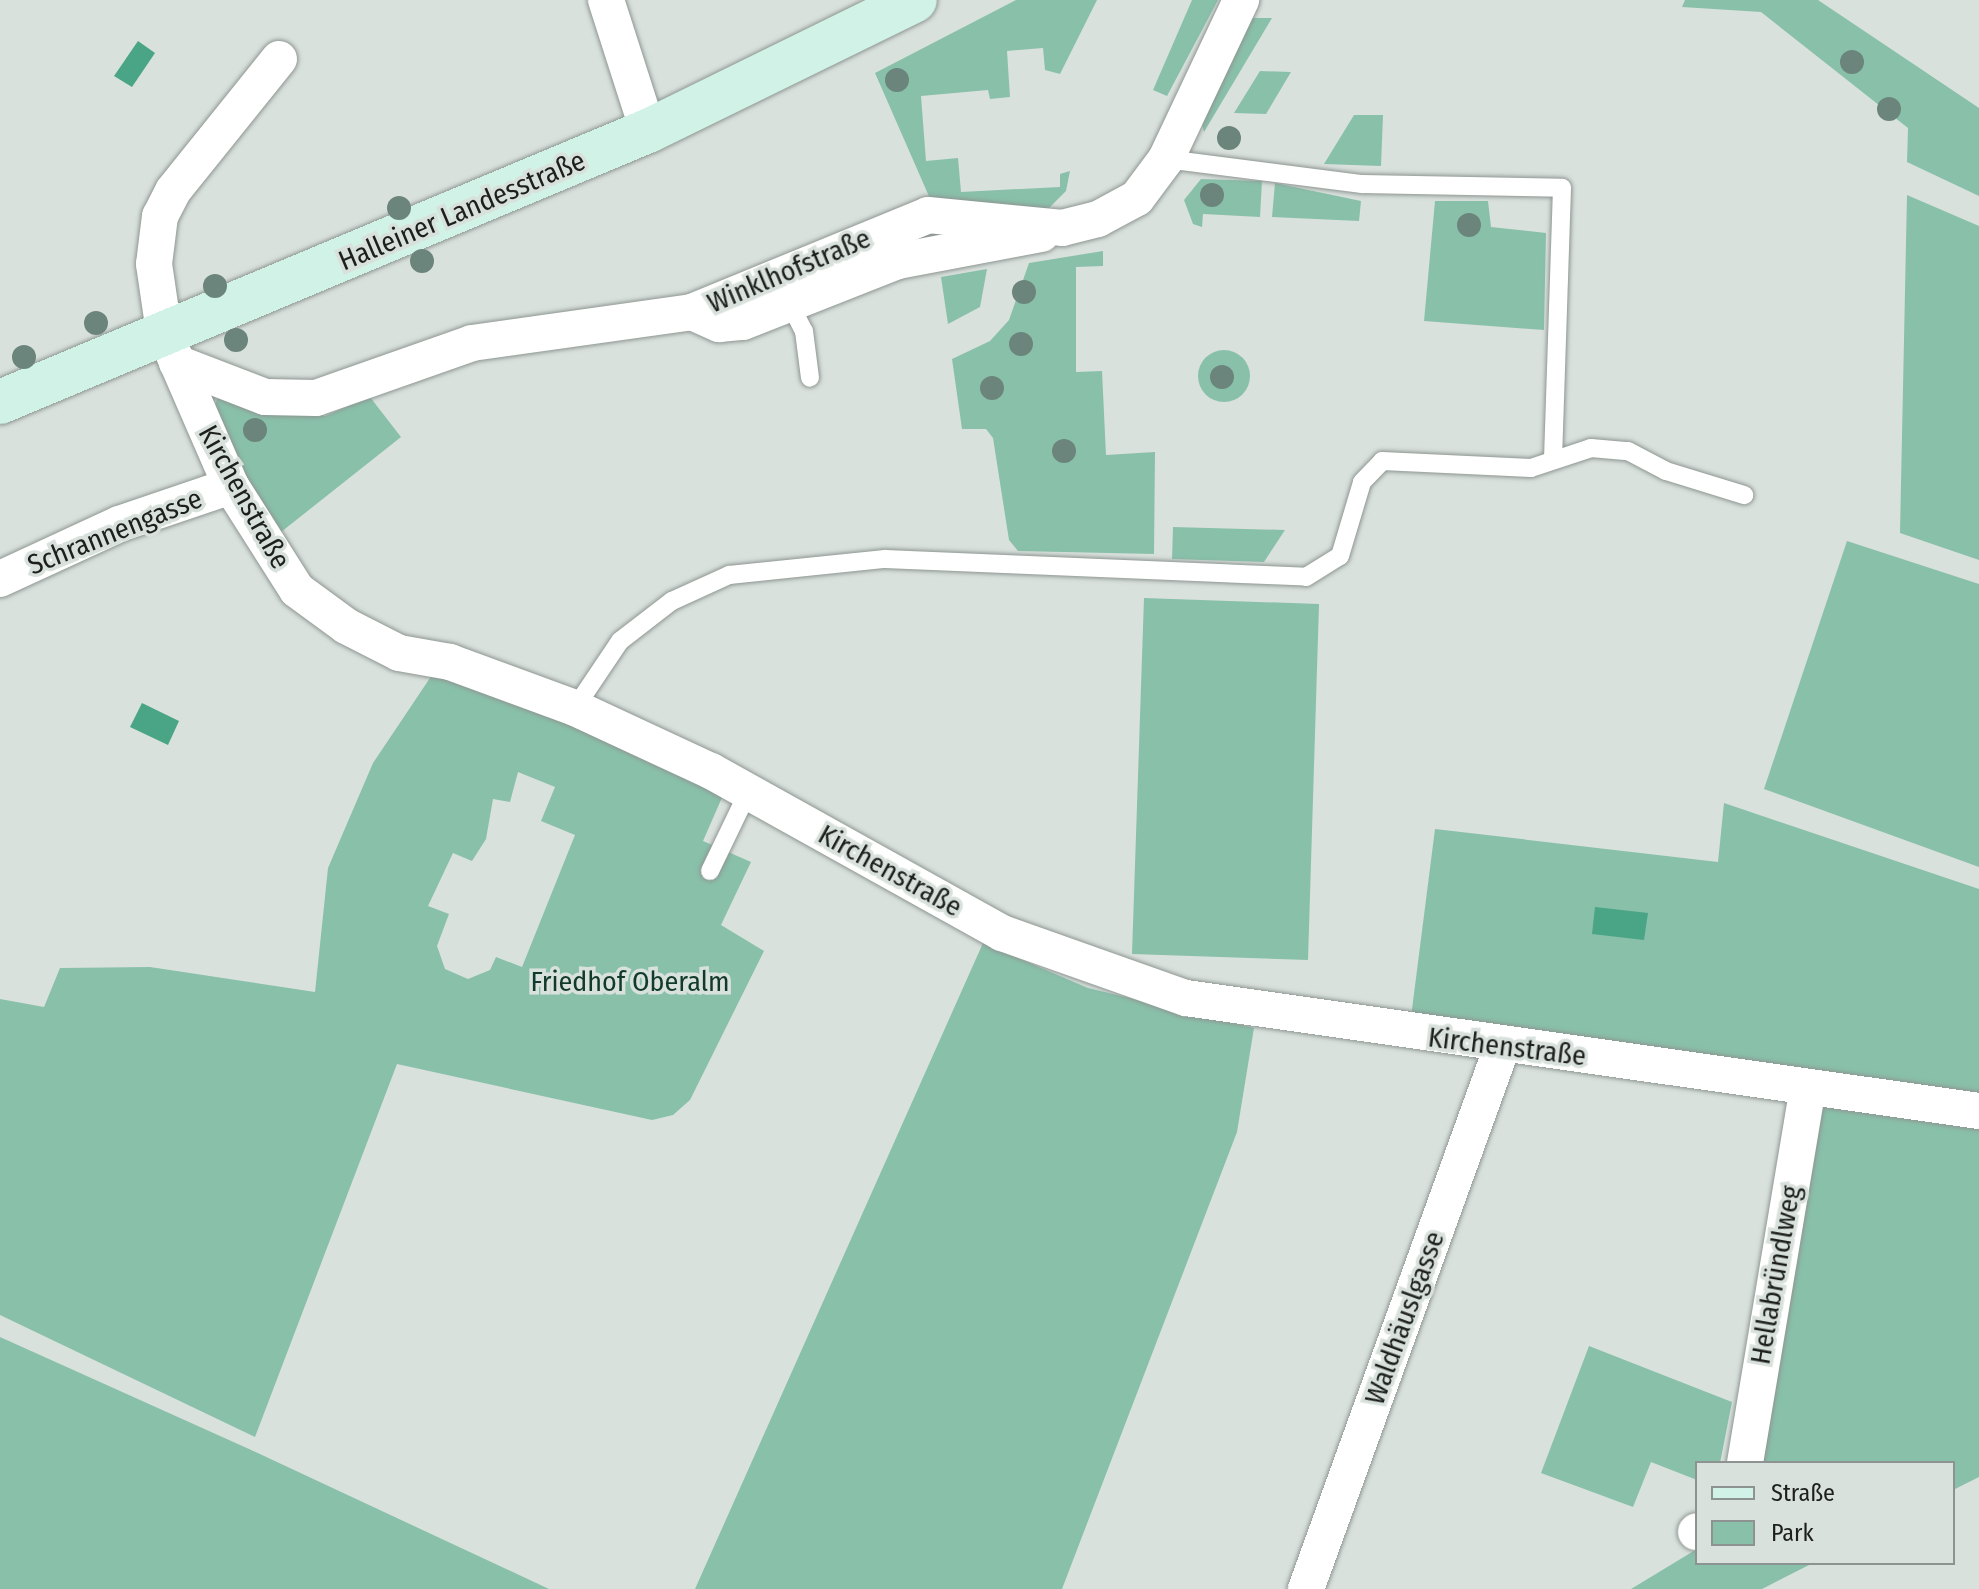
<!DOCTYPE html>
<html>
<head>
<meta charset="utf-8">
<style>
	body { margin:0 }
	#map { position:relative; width:1979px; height:1589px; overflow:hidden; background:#d9e1dd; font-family:"Fira Sans Condensed",sans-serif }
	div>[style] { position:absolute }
	.green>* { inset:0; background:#89c0aa }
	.round { border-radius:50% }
	.water>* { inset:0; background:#49a585 }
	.roads { filter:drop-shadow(0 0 2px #8e9692) drop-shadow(0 0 2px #8e9692) }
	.lane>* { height:18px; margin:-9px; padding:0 9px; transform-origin:9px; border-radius:9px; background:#fff }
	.street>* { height:36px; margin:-18px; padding:0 18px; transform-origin:18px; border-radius:18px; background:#fff }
	.secondary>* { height:44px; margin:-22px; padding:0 22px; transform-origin:22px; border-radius:22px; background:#d1f3e7 }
	.trees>* { width:24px; height:24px; margin:-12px; border-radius:50%; background:#6b857c }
	span { translate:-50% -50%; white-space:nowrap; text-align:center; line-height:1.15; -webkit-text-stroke:7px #d9e1dd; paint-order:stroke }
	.street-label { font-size:28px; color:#1c1f1d }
	.park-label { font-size:28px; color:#113a2d }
	.legend { position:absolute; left:1695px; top:1461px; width:260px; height:104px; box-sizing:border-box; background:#d9e1dd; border:2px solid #8d9390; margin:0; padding:10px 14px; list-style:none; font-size:24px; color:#1c1f1d }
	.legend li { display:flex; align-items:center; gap:16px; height:40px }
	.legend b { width:40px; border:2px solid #8d9390 }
</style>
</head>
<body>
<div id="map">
	<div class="green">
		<div style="clip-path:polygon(1016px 0,1097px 0,1060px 74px,1045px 70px,1043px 48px,1007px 51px,1010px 97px,990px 99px,988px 90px,921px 96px,926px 161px,958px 158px,961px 192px,1060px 187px,1060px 174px,1070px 171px,1066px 191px,1049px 208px,935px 210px,875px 73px)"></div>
		<div style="clip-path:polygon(1192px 0,1218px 0,1167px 96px,1153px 90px)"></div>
		<div style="clip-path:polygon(1685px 0,1818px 0,1979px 108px,1979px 196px,1907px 162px,1908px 128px,1761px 12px,1682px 7px)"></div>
		<div style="clip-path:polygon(1251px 18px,1272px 18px,1204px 132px,1201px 120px)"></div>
		<div style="clip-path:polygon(1260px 71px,1291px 72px,1266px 114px,1234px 113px)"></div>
		<div style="clip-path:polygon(1354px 115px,1383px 115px,1381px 166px,1324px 164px)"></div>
		<div style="clip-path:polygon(1201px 179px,1262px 181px,1260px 217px,1203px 214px,1202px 227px,1193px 224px,1184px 200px)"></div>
		<div style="clip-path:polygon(1275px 183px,1361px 201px,1359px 221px,1272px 217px)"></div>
		<div style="clip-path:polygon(1907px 195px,1979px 226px,1979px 560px,1900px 533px)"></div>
		<div style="clip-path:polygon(1435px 201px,1488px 201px,1491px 227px,1546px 233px,1544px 330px,1424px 321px)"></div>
		<div style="clip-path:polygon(1103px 251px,1103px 266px,1076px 267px,1076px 372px,1102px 371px,1106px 455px,1155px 452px,1154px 554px,1018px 551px,1009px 540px,993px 438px,986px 429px,962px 429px,952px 359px,990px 341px,1009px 320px,1029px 263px)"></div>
		<div style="clip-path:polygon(987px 269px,980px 307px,948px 324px,941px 277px)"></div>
		<div class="round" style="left:1198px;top:350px;width:52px;height:52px"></div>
		<div style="clip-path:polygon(218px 396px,325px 416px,370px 397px,401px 437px,276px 536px,211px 418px)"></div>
		<div style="clip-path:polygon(1173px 527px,1285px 530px,1264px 562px,1172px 559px)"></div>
		<div style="clip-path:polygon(1847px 541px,1979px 584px,1979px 867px,1764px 789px)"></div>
		<div style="clip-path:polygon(1144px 598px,1319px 604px,1308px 960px,1132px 954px)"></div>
		<div style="clip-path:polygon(evenodd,434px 672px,504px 695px,724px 793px,703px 841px,751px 862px,721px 925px,764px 951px,690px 1100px,673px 1115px,652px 1120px,397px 1064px,255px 1437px,0 1315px,0 999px,44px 1007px,60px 968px,150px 967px,315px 992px,328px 868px,373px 763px,434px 672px,518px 772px,555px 787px,541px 821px,575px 835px,522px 967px,496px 957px,490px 970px,468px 979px,445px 969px,437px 946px,449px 914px,428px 906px,453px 853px,472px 861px,486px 839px,493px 799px,510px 802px,518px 772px)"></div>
		<div style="clip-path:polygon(1724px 803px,1979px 889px,1979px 1097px,1411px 1017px,1435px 829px,1718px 862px)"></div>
		<div style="clip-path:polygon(983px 943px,1088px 988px,1254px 1028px,1237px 1132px,1062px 1589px,695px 1589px)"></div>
		<div style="clip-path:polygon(1816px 1107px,1979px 1116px,1979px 1477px,1953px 1490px,1953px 1463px,1751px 1463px)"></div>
		<div style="clip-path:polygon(0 1337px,249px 1449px,549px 1589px,0 1589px)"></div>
		<div style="clip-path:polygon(1589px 1346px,1732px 1402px,1720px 1463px,1697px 1463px,1697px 1480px,1651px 1462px,1633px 1507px,1541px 1473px)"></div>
		<div style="clip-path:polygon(1697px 1549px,1697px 1563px,1813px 1563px,1762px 1589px,1631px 1589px)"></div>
	</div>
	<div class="water">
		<div style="clip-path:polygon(138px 41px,155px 53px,132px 87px,114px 76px)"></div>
		<div style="clip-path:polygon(142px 703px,179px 721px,168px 745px,130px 727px)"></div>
		<div style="clip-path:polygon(1595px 907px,1648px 913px,1644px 940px,1592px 934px)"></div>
	</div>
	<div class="roads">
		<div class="lane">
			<div style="left:1166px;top:159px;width:198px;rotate:7.3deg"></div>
			<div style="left:1362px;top:184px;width:200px;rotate:1.1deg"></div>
			<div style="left:1562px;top:188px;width:272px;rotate:91.9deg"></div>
			<div style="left:790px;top:304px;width:30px;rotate:63deg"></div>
			<div style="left:804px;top:331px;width:47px;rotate:82.7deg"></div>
			<div style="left:575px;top:708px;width:81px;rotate:-56.1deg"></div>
			<div style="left:620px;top:641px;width:66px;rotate:-37.6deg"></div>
			<div style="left:672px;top:601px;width:63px;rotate:-24.5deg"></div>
			<div style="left:729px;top:575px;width:157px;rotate:-5.9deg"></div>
			<div style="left:885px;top:559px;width:421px;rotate:2.4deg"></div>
			<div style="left:1306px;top:577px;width:40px;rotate:-32deg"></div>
			<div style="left:1340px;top:556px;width:77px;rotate:-73.4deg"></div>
			<div style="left:1362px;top:482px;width:29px;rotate:-46deg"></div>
			<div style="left:1382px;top:461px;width:149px;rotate:2.7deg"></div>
			<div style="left:1531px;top:468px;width:63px;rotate:-18.4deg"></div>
			<div style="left:1591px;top:448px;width:37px;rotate:5deg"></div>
			<div style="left:1628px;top:451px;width:43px;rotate:27.8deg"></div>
			<div style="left:1666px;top:471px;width:82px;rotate:17.1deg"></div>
			<div style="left:710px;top:871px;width:88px;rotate:-64.3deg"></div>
		</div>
		<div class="street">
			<div style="left:606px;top:0;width:138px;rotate:72.2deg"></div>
			<div style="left:279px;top:59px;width:169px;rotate:128.8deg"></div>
			<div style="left:173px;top:191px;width:28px;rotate:117deg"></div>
			<div style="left:160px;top:216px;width:48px;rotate:97.1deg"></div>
			<div style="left:154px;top:264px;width:69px;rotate:81.6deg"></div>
			<div style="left:164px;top:332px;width:168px;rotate:66.5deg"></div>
			<div style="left:231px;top:486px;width:123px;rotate:57.6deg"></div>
			<div style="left:297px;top:590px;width:61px;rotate:36.3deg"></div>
			<div style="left:346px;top:626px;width:59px;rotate:27deg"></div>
			<div style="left:399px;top:653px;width:52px;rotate:10deg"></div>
			<div style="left:450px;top:662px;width:133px;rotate:20.2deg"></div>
			<div style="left:575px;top:708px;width:150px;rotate:24.9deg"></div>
			<div style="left:711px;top:771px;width:333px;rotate:29.1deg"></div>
			<div style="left:1002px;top:933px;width:195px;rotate:19.5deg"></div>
			<div style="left:1186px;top:998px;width:801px;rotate:8.11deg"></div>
			<div style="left:692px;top:312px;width:30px;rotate:24deg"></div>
			<div style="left:719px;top:324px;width:24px;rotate:-5deg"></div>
			<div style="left:743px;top:322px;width:167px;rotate:-21.5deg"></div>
			<div style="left:898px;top:261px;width:146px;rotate:-10.7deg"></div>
			<div style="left:177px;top:363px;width:94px;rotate:21.1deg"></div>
			<div style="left:265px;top:397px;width:51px;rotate:1.1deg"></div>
			<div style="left:316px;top:398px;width:165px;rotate:-19.4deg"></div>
			<div style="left:472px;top:343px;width:222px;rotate:-8deg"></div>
			<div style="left:692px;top:312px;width:255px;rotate:-22.3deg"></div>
			<div style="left:928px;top:215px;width:135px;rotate:5.5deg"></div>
			<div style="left:1062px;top:228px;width:37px;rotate:-14deg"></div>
			<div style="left:1098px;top:219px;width:44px;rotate:-28.3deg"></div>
			<div style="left:1137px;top:198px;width:49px;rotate:-53.4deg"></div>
			<div style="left:1166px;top:159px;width:176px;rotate:-64.7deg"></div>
			<div style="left:0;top:579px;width:131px;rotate:-24.8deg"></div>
			<div style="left:119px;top:524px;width:118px;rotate:-18.7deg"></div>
			<div style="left:1745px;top:1463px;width:380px;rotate:-80.5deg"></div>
			<div style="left:1696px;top:1532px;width:1px;rotate:-45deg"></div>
			<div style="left:1306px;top:1589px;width:576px;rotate:-70.12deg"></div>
		</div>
		<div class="secondary">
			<div style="left:0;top:402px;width:702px;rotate:-22.7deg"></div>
			<div style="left:648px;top:131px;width:297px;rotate:-26.1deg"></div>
		</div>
	</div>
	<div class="trees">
		<div style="left:1852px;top:62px"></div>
		<div style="left:897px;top:80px"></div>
		<div style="left:1889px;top:109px"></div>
		<div style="left:1229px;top:138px"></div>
		<div style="left:1212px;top:195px"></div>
		<div style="left:399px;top:208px"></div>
		<div style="left:1469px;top:225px"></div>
		<div style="left:422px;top:261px"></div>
		<div style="left:215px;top:286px"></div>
		<div style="left:1024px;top:292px"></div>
		<div style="left:96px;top:323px"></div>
		<div style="left:236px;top:340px"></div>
		<div style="left:1021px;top:344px"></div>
		<div style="left:24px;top:357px"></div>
		<div style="left:1222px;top:377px"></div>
		<div style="left:992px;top:388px"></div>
		<div style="left:255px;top:430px"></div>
		<div style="left:1064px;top:451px"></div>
	</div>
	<div class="street-label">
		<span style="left:462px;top:211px;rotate:-23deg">Halleiner Landesstraße</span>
		<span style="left:789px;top:271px;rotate:-23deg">Winklhofstraße</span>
		<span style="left:244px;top:497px;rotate:61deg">Kirchenstraße</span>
		<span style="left:115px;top:532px;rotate:-22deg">Schrannengasse</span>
		<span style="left:890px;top:871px;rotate:29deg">Kirchenstraße</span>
		<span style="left:1507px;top:1047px;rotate:7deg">Kirchenstraße</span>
		<span style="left:1776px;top:1275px;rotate:-80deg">Hellabründlweg</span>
		<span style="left:1405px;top:1318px;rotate:-70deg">Waldhäuslgasse</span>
	</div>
	<div class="park-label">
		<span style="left:630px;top:982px">Friedhof Oberalm</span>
	</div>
	<ul class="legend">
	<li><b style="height:10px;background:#d1f3e7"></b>Straße</li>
	<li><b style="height:22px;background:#89c0aa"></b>Park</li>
	</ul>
</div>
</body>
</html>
